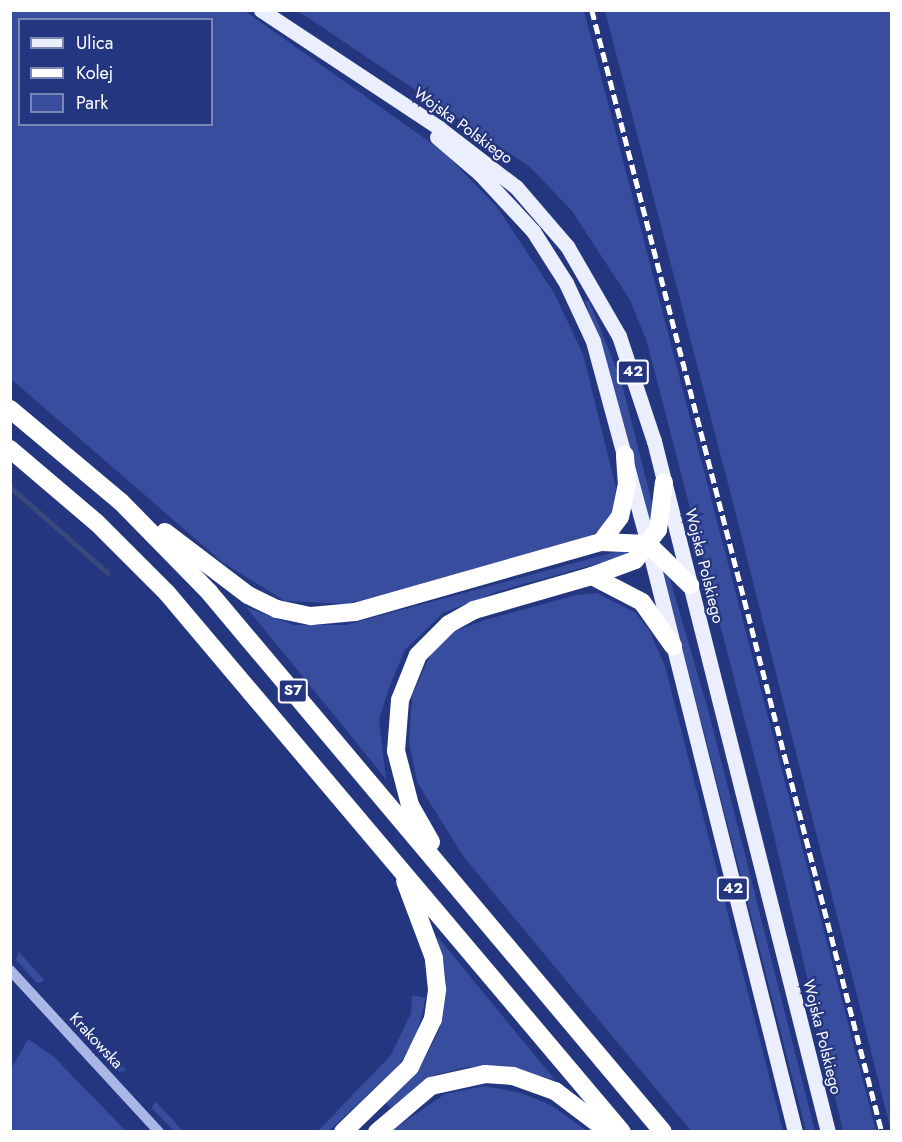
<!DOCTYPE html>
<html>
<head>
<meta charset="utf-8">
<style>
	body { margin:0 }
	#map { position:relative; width:902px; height:1142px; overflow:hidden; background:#24367f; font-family:Jost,sans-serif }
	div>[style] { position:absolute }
	.green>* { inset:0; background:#384d9d }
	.stream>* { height:5px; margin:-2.5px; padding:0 2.5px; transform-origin:2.5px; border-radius:2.5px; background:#3b487e }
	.minor>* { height:10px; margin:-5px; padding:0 5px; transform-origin:5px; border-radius:5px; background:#aab7e6 }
	.major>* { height:15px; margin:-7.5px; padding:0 7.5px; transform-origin:7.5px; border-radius:7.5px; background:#ebeefd }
	.highway>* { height:18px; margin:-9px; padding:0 9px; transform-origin:9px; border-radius:9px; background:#fff }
	.rail>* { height:4.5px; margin-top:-2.25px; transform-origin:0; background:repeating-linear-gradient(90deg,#fff 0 10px,transparent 0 14.5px) }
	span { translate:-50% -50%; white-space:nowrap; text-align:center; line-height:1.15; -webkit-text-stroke:4.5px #24367f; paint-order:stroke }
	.shield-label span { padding:2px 4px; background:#24367f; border:2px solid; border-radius:4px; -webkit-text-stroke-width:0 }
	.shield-label { font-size:15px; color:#fff; font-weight:700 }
	.street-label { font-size:16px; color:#fff }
	.frame { position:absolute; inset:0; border:12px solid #fff; pointer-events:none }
	.legend { position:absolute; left:18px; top:18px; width:195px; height:108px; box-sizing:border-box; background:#24367f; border:2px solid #7c86b2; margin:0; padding:8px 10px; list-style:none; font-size:18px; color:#fff }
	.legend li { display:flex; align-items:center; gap:12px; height:30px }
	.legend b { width:30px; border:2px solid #7c86b2 }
</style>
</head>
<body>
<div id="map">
	<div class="green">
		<div style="clip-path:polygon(evenodd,10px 11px,245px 11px,444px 152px,497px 207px,554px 293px,583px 354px,616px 488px,611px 514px,602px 528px,588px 538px,347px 604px,285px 601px,222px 562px,11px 379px,10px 11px,20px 20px,212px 20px,212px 124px,20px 124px,20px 20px)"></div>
		<div style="clip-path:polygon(298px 11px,584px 11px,876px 1131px,843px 1131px,767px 806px,647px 342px,630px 300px,572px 211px,530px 167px)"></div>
		<div style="clip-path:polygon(605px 11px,891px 11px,891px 1131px,740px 530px)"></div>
		<div style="clip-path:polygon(585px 301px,589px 301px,621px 380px,654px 511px,650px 525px,614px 390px)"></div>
		<div style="clip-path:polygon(615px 552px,625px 551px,628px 555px,499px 591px,443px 613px,405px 650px,390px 685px,379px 720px,386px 779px,246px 607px,294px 625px,346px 625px)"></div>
		<div style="clip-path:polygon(662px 568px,668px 572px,710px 717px,815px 1131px,806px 1131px)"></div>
		<div style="clip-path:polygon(597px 593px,636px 613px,649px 630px,665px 666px,783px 1131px,691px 1131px,463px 856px,417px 782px,409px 742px,412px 696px,431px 653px,453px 632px,485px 620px,576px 595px)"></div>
		<div style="clip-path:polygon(437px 936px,555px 1080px,503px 1066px,468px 1067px,435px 1075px,390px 1108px,385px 1102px,419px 1069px,439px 1031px,446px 979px)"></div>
		<div style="clip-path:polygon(19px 952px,44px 980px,42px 982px,37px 983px,16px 960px)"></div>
		<div style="clip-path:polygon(412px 995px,425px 998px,424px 1007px,415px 1039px,399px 1065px,329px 1131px,317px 1132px,391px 1055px,411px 1013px)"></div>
		<div style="clip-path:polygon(92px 1033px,126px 1070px,125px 1071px,119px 1072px,90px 1040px)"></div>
		<div style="clip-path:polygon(28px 1039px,53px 1056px,126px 1131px,11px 1131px,11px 1069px)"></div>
		<div style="clip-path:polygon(485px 1086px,521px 1093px,551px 1105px,587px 1131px,389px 1132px,445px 1094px)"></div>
		<div style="clip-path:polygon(155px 1101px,183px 1131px,174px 1131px,152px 1108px)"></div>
	</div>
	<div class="stream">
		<div style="left:10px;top:487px;width:130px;rotate:41.3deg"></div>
	</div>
	<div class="minor">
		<div style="left:10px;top:970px;width:220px;rotate:47.4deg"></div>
	</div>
	<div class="major">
		<div style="left:261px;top:10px;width:214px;rotate:33.5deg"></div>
		<div style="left:439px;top:128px;width:97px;rotate:37.5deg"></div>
		<div style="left:516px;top:187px;width:78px;rotate:49.2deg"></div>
		<div style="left:567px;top:246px;width:104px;rotate:60deg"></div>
		<div style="left:619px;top:336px;width:111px;rotate:71.6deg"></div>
		<div style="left:654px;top:441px;width:713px;rotate:75.87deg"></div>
		<div style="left:437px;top:137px;width:57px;rotate:40.7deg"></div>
		<div style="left:480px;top:174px;width:78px;rotate:47.1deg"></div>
		<div style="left:533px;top:231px;width:62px;rotate:57.6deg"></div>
		<div style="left:566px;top:283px;width:64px;rotate:65deg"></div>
		<div style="left:593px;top:341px;width:210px;rotate:74.8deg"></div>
		<div style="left:648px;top:544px;width:606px;rotate:75.96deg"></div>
	</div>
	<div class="highway">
		<div style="left:10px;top:409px;width:145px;rotate:40deg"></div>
		<div style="left:121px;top:502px;width:126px;rotate:45.6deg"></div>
		<div style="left:209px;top:592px;width:705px;rotate:49.94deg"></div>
		<div style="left:10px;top:449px;width:114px;rotate:40.4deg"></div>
		<div style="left:97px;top:523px;width:99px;rotate:45deg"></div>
		<div style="left:167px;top:593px;width:705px;rotate:49.83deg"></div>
		<div style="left:165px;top:532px;width:104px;rotate:37.2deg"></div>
		<div style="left:248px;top:595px;width:32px;rotate:26deg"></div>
		<div style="left:277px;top:609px;width:35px;rotate:12deg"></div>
		<div style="left:311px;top:616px;width:44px;rotate:-5.2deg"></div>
		<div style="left:355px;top:612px;width:256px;rotate:-15.9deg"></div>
		<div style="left:601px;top:542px;width:47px;rotate:2.4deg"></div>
		<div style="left:648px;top:544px;width:59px;rotate:44.3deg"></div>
		<div style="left:601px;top:542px;width:31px;rotate:-53deg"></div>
		<div style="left:620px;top:517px;width:33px;rotate:-78deg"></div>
		<div style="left:627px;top:485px;width:30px;rotate:-94deg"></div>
		<div style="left:592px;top:576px;width:56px;rotate:27.5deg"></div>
		<div style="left:642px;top:602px;width:54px;rotate:54.8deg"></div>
		<div style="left:431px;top:842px;width:43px;rotate:-119.6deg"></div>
		<div style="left:410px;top:805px;width:56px;rotate:-104.5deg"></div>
		<div style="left:396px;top:751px;width:51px;rotate:-85.5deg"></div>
		<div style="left:400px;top:700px;width:48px;rotate:-68.2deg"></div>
		<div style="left:418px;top:655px;width:44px;rotate:-45deg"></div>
		<div style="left:449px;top:624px;width:29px;rotate:-29deg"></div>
		<div style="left:474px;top:610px;width:123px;rotate:-16.1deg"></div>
		<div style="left:592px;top:576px;width:46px;rotate:-20.4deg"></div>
		<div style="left:635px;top:560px;width:38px;rotate:-53deg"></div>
		<div style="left:658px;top:530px;width:48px;rotate:-82.9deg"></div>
		<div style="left:343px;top:1132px;width:93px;rotate:-44.1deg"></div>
		<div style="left:410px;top:1067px;width:53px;rotate:-64.4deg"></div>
		<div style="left:433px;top:1019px;width:30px;rotate:-82deg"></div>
		<div style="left:437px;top:989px;width:31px;rotate:-96deg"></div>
		<div style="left:434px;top:958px;width:82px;rotate:-110.6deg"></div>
		<div style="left:377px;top:1132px;width:71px;rotate:-40.4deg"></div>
		<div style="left:431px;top:1086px;width:55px;rotate:-12.5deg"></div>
		<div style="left:485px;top:1074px;width:28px;rotate:4deg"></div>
		<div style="left:513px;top:1076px;width:45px;rotate:19.7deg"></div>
		<div style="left:555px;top:1091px;width:68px;rotate:37.2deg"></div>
	</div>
	<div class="rail">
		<div style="left:592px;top:10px;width:1159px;rotate:75.51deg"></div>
	</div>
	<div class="shield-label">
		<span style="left:633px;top:372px">42</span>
		<span style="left:293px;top:691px">S7</span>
		<span style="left:733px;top:889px">42</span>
	</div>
	<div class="street-label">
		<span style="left:463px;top:126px;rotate:36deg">Wojska Polskiego</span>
		<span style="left:704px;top:566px;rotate:76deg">Wojska Polskiego</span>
		<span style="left:822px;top:1037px;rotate:76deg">Wojska Polskiego</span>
		<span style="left:96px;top:1041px;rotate:47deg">Krakowska</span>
	</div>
	<div class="frame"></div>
	<ul class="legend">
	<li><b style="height:8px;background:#ebeefd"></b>Ulica</li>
	<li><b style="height:8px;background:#fff"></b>Kolej</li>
	<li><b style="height:16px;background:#384d9d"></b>Park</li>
	</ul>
</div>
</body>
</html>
